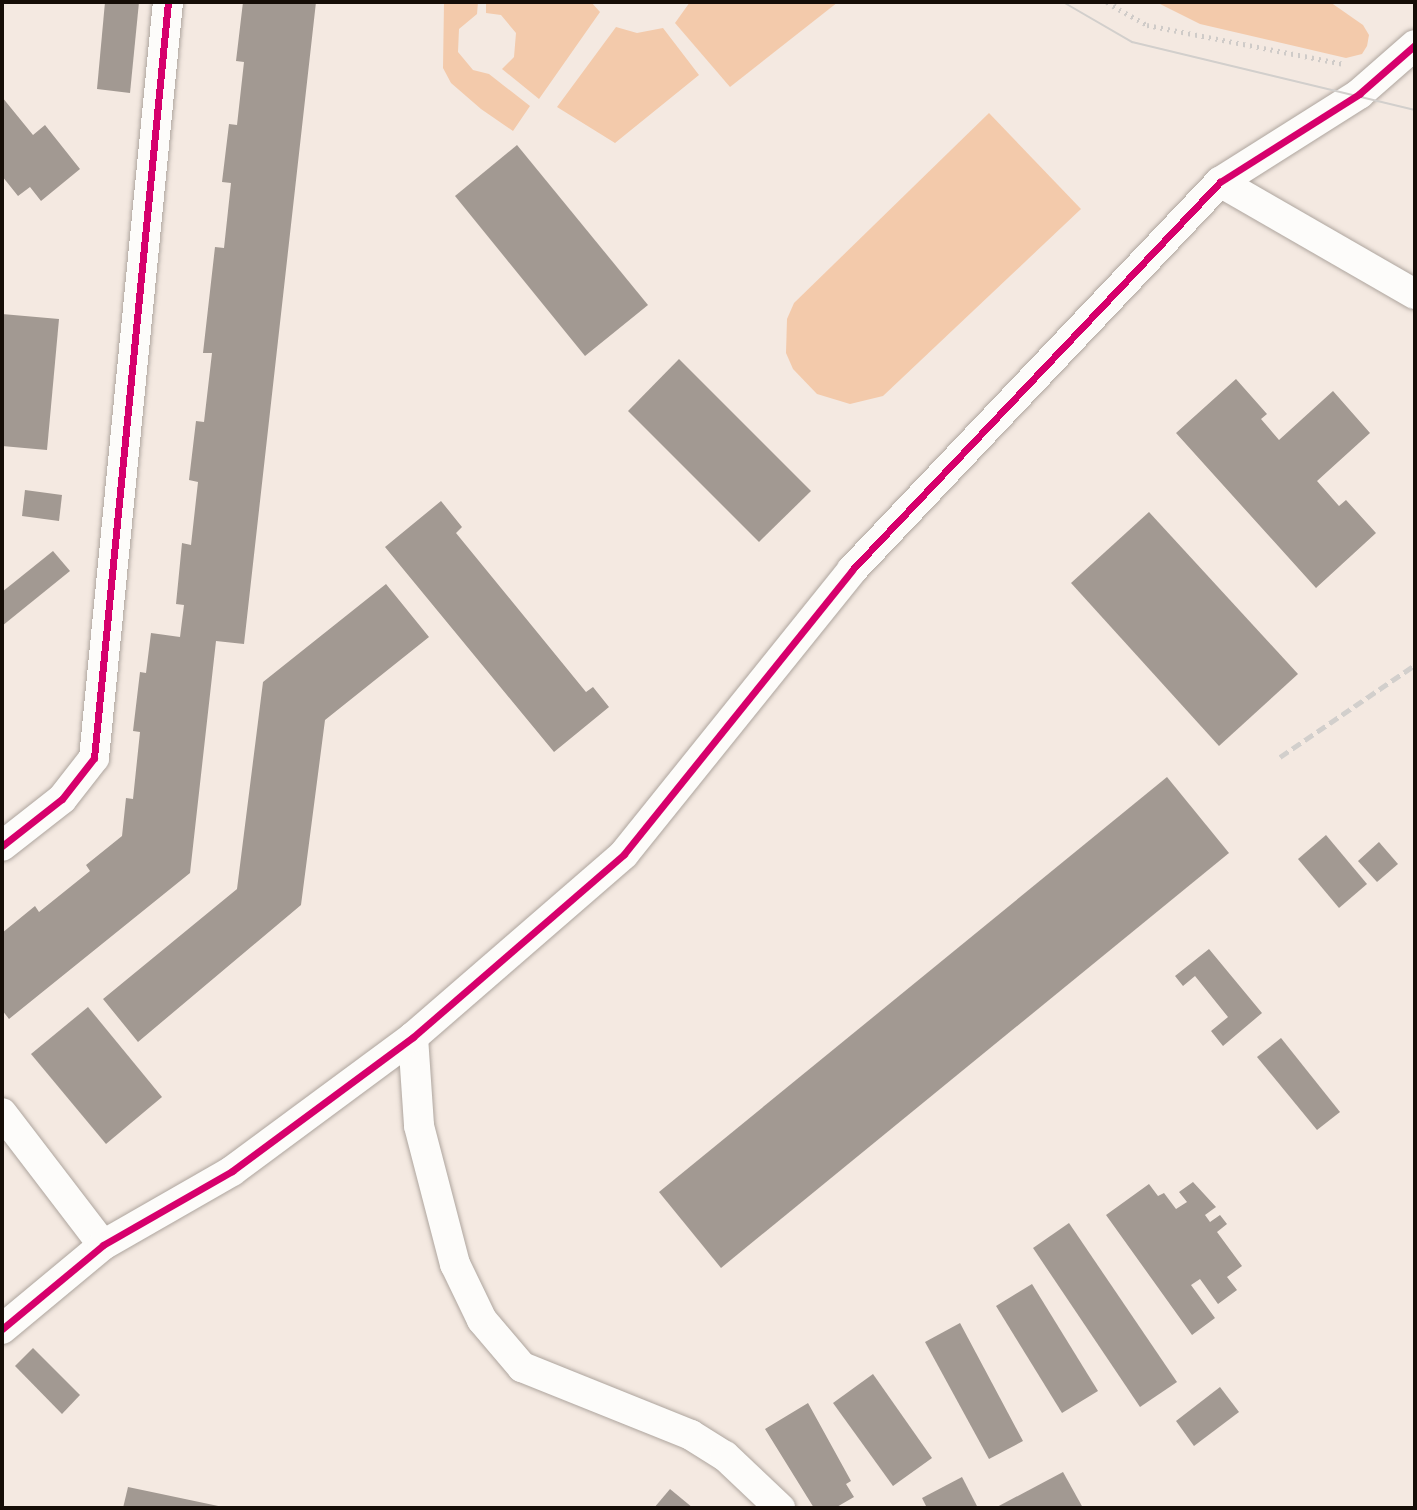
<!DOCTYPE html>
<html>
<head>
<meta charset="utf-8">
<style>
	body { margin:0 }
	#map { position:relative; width:1417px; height:1510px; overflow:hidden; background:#f4e9e1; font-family:"IBM Plex Serif",serif }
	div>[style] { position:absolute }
	.green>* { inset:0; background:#f3caab }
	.building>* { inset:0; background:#a29992 }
	.path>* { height:4.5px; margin-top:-2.25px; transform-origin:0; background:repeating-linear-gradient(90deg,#cfcbc8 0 2px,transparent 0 7px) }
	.roads { filter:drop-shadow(0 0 2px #aea59e) drop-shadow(0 0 2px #aea59e) }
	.minor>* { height:30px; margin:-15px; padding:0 15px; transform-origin:15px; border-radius:15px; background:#fdfcfa }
	.tram>* { height:2px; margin:-1px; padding:0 1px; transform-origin:1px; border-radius:1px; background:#d2cfcc }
	.rail>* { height:5px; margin-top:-2.5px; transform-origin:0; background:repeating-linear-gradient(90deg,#d2cfcc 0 10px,transparent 0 15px) }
	.cycleway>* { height:7px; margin:-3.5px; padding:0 3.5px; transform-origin:3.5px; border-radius:3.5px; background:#d6006c }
	span { translate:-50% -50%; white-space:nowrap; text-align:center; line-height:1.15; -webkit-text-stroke:7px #fdf8f4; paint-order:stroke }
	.frame { position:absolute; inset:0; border:4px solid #150d07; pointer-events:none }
</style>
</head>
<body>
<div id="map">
	<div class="green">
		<div style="clip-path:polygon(444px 2px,478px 2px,477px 14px,459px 29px,458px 52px,473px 70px,489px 74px,530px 106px,513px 131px,481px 109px,451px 83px,443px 68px)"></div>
		<div style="clip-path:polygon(486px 2px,591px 2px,600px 12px,539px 99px,502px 69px,514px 57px,516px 33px,501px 15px,486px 13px)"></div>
		<div style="clip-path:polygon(690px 2px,838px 2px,730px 87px,675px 23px)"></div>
		<div style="clip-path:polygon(1156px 2px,1330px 2px,1363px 25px,1369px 35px,1367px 46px,1362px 54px,1346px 58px,1200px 24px)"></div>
		<div style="clip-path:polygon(616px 27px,637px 33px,663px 28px,699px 75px,615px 143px,557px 107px)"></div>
		<div style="clip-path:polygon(989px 113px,1081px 209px,883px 396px,850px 404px,817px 394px,793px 369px,786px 353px,787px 319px,794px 303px)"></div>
	</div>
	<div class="building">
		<div style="clip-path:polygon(105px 2px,139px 2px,130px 93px,97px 89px)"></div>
		<div style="clip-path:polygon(243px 2px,316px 2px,244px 644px,216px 641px,190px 873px,9px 1019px,2px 1010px,2px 933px,35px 906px,39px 912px,90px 871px,86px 865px,122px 836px,126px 798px,133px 799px,140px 732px,133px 731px,140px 672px,146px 673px,151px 633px,180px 637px,184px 605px,176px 604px,182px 543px,191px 545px,198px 482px,189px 480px,196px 421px,204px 422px,212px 353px,203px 353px,215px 247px,224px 248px,231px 183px,222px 182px,229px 124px,237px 125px,244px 62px,236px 61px)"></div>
		<div style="clip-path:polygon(2px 97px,33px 135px,45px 125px,80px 169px,41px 201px,30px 187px,18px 196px,2px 176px)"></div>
		<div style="clip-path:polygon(517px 145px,648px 305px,585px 356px,455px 196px)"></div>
		<div style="clip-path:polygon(2px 314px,59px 319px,47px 450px,2px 446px)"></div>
		<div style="clip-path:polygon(679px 359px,811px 491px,759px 542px,628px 411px)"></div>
		<div style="clip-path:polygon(1236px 379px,1267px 414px,1261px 419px,1279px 440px,1333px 391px,1370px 433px,1317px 481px,1339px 506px,1346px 500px,1376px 533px,1316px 588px,1176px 433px)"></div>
		<div style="clip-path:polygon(25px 490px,62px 495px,59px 521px,22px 516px)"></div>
		<div style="clip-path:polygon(441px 501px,462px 527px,456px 533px,586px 692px,593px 687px,609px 707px,554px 752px,385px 547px)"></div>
		<div style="clip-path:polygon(1149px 512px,1298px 674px,1219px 746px,1071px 583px)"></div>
		<div style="clip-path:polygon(53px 551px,70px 571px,2px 626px,2px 592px)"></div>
		<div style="clip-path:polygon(386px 584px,429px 637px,325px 720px,301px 905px,138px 1042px,103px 999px,237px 889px,263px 682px)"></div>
		<div style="clip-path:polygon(1167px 777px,1229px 853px,721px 1268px,659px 1192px)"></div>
		<div style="clip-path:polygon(1326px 835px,1367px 884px,1339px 908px,1298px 859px)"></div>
		<div style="clip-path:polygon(1379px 842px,1398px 864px,1377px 882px,1358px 861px)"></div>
		<div style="clip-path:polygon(1209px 949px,1262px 1013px,1223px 1046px,1211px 1031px,1228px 1017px,1195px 976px,1183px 986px,1175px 976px)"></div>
		<div style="clip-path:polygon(88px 1007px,162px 1097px,106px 1144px,31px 1054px)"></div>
		<div style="clip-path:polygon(1281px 1038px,1340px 1112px,1317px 1130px,1257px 1057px)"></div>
		<div style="clip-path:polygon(1193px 1182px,1216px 1207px,1205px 1215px,1210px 1222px,1220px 1215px,1227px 1224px,1217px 1232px,1242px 1266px,1227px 1277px,1237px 1290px,1218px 1304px,1200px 1279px,1191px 1285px,1215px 1318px,1192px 1335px,1106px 1215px,1149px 1184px,1158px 1196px,1164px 1193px,1176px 1209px,1187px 1202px,1179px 1192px)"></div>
		<div style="clip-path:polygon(1069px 1223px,1177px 1382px,1140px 1407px,1033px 1248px)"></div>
		<div style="clip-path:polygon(1032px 1284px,1098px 1391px,1062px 1413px,996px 1306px)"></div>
		<div style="clip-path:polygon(960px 1323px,1023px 1441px,989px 1459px,925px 1342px)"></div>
		<div style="clip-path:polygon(33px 1348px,80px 1395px,62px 1414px,15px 1366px)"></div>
		<div style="clip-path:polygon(873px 1374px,932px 1458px,893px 1486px,833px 1403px)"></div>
		<div style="clip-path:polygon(1220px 1387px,1239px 1412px,1194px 1446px,1176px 1421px)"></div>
		<div style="clip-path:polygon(808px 1403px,851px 1481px,846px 1484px,854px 1497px,835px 1508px,814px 1508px,765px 1429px)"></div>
		<div style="clip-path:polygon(1063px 1472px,1083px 1508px,995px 1508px)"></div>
		<div style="clip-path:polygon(962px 1477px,978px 1508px,927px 1508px,922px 1498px)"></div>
		<div style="clip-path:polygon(128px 1487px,223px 1507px,223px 1508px,123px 1508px)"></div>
		<div style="clip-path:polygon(670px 1489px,693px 1508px,654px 1508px)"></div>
	</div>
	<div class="path">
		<div style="left:1107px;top:2px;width:7px;rotate:34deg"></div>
		<div style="left:1115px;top:2px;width:4px;rotate:117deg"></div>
		<div style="left:1113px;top:6px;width:39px;rotate:29deg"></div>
		<div style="left:1147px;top:25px;width:201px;rotate:11.2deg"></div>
	</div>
	<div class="roads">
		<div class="minor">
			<div style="left:1220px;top:182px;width:225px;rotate:29.9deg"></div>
			<div style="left:2px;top:846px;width:76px;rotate:-38.1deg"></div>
			<div style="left:62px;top:799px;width:52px;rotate:-52deg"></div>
			<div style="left:94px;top:758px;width:760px;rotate:-84.41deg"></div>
			<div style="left:413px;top:1037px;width:89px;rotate:86.1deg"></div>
			<div style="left:419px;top:1126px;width:143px;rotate:75.4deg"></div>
			<div style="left:455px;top:1264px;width:62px;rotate:64.3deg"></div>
			<div style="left:482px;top:1320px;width:62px;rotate:49.6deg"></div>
			<div style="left:522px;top:1367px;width:182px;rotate:21.9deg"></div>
			<div style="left:691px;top:1435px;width:40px;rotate:32deg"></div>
			<div style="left:725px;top:1456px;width:76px;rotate:43.4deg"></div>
			<div style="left:2px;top:1113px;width:166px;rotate:52.6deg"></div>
			<div style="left:2px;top:1329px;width:131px;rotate:-39.7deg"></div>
			<div style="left:103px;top:1245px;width:149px;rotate:-29.8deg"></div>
			<div style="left:232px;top:1171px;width:225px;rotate:-36.5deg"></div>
			<div style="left:413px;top:1037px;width:279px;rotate:-40.9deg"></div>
			<div style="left:624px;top:854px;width:364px;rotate:-51.2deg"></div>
			<div style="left:852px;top:570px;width:535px;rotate:-46.52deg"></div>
			<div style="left:1220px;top:182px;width:165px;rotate:-32.3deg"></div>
			<div style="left:1359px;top:94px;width:74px;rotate:-41.2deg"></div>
		</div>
	</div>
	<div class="tram">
		<div style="left:1063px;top:2px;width:80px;rotate:30.1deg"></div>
		<div style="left:1132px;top:42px;width:291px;rotate:13.5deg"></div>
	</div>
	<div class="rail">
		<div style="left:1280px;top:757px;width:163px;rotate:-34.3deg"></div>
	</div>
	<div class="cycleway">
		<div style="left:2px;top:846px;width:76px;rotate:-38.1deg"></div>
		<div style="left:62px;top:799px;width:52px;rotate:-52deg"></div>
		<div style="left:94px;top:758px;width:760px;rotate:-84.41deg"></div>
		<div style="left:2px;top:1329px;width:131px;rotate:-39.7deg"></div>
		<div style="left:103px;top:1245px;width:149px;rotate:-29.8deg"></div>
		<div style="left:232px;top:1171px;width:225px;rotate:-36.5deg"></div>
		<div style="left:413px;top:1037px;width:279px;rotate:-40.9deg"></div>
		<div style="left:624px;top:854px;width:364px;rotate:-51.2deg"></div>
		<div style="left:852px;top:570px;width:535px;rotate:-46.52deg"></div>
		<div style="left:1220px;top:182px;width:165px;rotate:-32.3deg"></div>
		<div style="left:1359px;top:94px;width:74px;rotate:-41.2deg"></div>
	</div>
	<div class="frame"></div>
</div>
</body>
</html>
